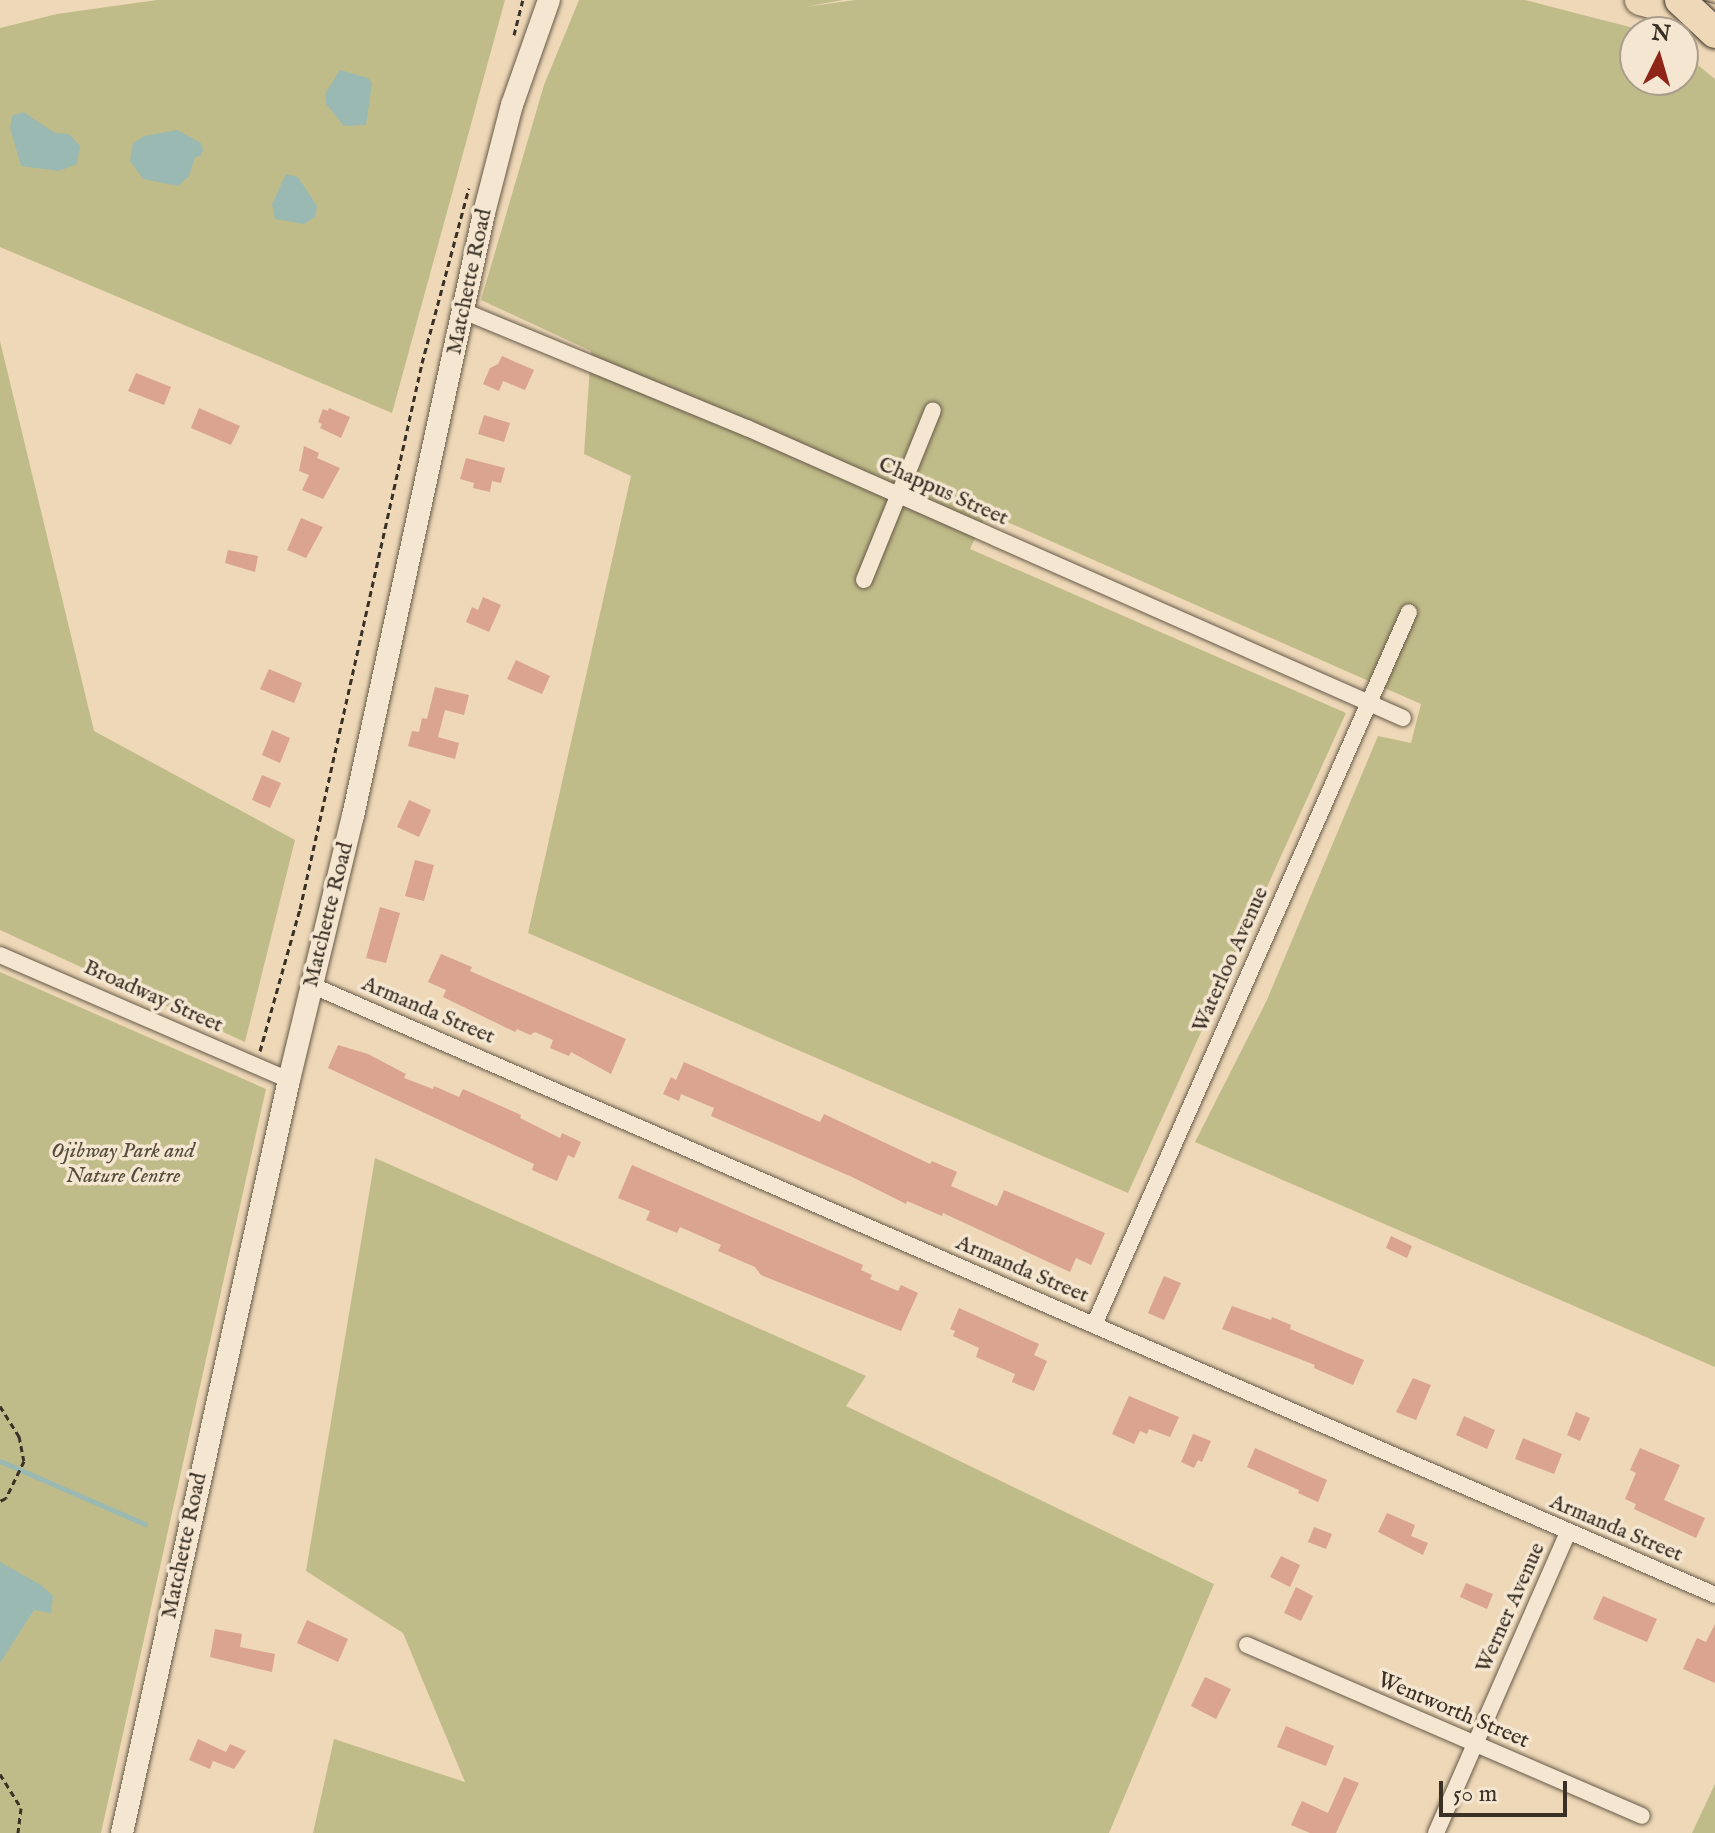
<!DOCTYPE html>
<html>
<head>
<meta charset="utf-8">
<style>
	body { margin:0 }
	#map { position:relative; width:1715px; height:1833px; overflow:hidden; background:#eed8b7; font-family:"IM FELL English",serif }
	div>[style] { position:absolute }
	.green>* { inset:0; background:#c0bc89 }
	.water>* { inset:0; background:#99b9b2 }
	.stream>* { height:5px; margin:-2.5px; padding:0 2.5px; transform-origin:2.5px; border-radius:2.5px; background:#99b9b2 }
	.building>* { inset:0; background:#daa490 }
	.path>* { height:3px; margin-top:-1.5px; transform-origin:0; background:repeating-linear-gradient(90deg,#3a3026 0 6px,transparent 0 10px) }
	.roads { filter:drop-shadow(0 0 2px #675a4a) drop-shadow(0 0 2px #675a4a) }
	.street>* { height:16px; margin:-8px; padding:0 8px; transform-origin:8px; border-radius:8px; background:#f4e6d0 }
	.secondary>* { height:22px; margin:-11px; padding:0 11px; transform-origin:11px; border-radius:11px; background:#f4e6d0 }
	.highway>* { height:30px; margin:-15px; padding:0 15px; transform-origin:15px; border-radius:15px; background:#eed8b7 }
	.bridges { filter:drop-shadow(0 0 2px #3a3026) drop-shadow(0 0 2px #3a3026) }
	.highway-bridge>* { height:30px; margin:-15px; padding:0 15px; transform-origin:15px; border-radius:15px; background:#eed8b7 }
	span { translate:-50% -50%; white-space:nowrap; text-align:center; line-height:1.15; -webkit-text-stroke:7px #f4e6d0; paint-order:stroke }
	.street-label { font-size:22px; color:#3a3026 }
	.park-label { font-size:22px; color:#554c3a; font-style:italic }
	.north { position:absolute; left:1619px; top:16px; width:80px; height:80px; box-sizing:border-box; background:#f4e6d0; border:2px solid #aa9d8c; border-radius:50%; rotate:5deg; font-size:22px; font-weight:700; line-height:32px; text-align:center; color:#3a3026 }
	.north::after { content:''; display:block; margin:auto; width:28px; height:36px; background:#8f2418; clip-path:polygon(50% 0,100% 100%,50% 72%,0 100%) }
	.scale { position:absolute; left:1439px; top:1781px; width:128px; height:36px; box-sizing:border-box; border:4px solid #3a3026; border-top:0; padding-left:10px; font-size:24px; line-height:28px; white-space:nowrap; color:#3a3026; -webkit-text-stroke:6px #f4e6d0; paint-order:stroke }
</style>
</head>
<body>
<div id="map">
	<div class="green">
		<div style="clip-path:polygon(157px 0,505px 0,392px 413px,0 247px,0 28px,57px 14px)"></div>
		<div style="clip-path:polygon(579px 0,843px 0,805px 7px,855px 0,1525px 0,1649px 32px,1635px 32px,1635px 80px,1683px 80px,1683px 53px,1715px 79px,1715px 1367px,1195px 1142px,1266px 1002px,1378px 736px,1411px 743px,1421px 704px,987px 513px,970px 549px,1346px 713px,1128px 1193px,528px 933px,631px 476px,584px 454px,591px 351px,481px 300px,544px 85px)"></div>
		<div style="clip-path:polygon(0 341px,94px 731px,295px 840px,245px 1042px,0 930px)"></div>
		<div style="clip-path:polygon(0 972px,266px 1089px,101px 1833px,0 1833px)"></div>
		<div style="clip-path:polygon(375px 1158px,866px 1376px,846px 1406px,1214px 1584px,1109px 1833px,313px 1833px,334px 1739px,465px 1782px,403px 1633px,306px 1571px)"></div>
		<div style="clip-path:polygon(1715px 1784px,1715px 1833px,1692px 1833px)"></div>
	</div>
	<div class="water">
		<div style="clip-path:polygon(340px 70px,368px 78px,372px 83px,366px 125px,344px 126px,326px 104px,325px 94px)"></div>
		<div style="clip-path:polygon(23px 112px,55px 133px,69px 134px,80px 146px,77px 164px,59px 171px,21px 166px,10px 128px,12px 116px)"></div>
		<div style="clip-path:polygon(177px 130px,201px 143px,203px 150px,201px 156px,195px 157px,189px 176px,178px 186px,143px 179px,130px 161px,133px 143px,144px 136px)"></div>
		<div style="clip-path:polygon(286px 174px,298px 177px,317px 206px,315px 217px,304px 224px,275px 219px,272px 204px)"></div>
		<div style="clip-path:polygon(0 1562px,41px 1585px,53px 1596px,51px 1613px,34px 1610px,0 1663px)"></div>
	</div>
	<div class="stream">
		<div style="left:0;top:1461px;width:158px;rotate:23.5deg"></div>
	</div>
	<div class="building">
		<div style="clip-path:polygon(502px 356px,534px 370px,525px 390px,503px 381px,499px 391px,483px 384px,490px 368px,498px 364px)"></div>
		<div style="clip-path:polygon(136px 373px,171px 387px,164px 405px,128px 391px)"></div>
		<div style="clip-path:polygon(199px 408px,240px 426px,231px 445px,191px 428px)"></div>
		<div style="clip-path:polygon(329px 408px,350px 417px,341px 438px,320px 428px,322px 424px,318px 422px,323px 409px,328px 411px)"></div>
		<div style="clip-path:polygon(484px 415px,510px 423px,504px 442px,478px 434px)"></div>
		<div style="clip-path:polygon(304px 446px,319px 453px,317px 458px,340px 468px,323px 499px,302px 490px,309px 475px,299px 471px)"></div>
		<div style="clip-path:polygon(466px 458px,505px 468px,501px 483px,492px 481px,490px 492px,473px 488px,474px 483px,460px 479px)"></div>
		<div style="clip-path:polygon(301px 518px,323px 527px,306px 558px,287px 550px)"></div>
		<div style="clip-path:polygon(228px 550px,258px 556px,255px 572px,225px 563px)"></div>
		<div style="clip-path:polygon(483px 597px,501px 605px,489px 632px,466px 622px,472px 607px,478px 610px)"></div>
		<div style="clip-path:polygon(516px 660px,550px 676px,542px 694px,507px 679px)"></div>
		<div style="clip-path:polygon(269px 669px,302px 683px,294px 703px,260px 689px)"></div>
		<div style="clip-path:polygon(435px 687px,469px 695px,464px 715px,445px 710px,438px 737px,459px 743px,455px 759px,408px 746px,412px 731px,419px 732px,422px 718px,427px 719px)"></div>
		<div style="clip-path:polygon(272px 730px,290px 738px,280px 763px,262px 755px)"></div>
		<div style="clip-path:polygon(262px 775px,281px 783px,270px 808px,252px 800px)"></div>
		<div style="clip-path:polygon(409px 800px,431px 810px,419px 837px,397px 827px)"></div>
		<div style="clip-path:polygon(415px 860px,434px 865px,424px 901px,405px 896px)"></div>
		<div style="clip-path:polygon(380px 907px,400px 913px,386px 963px,366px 958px)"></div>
		<div style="clip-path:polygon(441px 954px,472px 967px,470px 971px,626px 1039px,611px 1074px,571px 1052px,569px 1056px,550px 1048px,553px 1040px,535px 1032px,530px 1035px,517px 1029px,515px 1032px,443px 997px,446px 990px,428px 982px)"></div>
		<div style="clip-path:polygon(338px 1045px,368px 1054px,406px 1074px,404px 1078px,433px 1089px,434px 1086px,459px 1097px,463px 1089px,521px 1115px,520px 1118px,560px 1138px,562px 1133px,581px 1142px,574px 1158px,568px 1155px,557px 1181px,532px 1170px,534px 1164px,328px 1068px)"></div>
		<div style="clip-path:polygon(684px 1062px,820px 1122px,824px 1114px,930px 1164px,932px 1161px,957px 1172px,951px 1186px,997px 1206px,1004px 1190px,1105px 1233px,1091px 1265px,1076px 1258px,1070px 1272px,943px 1213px,942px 1216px,907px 1201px,906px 1204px,852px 1177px,711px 1116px,714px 1108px,681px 1094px,679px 1101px,663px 1094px,671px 1077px,676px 1080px)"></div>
		<div style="clip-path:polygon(632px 1165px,863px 1265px,861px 1270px,872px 1275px,870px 1279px,898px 1291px,901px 1285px,918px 1293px,901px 1331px,761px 1275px,755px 1267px,718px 1251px,721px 1245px,680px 1227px,677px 1233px,646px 1220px,650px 1211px,618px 1198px)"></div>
		<div style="clip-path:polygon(1391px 1236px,1412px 1246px,1407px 1258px,1386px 1248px)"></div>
		<div style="clip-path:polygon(1164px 1276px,1181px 1283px,1164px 1320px,1148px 1313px)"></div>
		<div style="clip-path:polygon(1232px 1306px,1271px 1320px,1272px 1317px,1291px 1325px,1290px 1329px,1364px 1360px,1353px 1385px,1314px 1368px,1315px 1365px,1222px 1329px)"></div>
		<div style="clip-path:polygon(959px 1308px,1039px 1344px,1034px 1355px,1047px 1361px,1034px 1391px,1012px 1382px,1015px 1374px,976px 1357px,979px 1348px,953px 1336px,955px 1331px,950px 1329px)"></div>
		<div style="clip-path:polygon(1413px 1378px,1431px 1385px,1416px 1420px,1396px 1412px)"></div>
		<div style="clip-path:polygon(1129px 1396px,1179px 1417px,1170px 1437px,1149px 1429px,1147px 1434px,1140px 1431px,1134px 1444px,1112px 1434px)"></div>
		<div style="clip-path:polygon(1576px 1412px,1590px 1418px,1580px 1441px,1567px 1435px)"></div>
		<div style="clip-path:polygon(1464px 1416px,1495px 1430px,1487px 1449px,1456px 1435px)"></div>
		<div style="clip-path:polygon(1193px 1434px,1211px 1441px,1202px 1462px,1198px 1460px,1194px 1468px,1181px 1462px)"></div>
		<div style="clip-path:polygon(1523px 1438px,1562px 1454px,1554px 1474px,1515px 1459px)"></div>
		<div style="clip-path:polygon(1255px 1448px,1327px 1480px,1318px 1502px,1298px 1493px,1299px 1490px,1247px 1467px)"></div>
		<div style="clip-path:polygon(1640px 1448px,1680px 1465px,1664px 1500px,1705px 1518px,1696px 1538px,1634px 1509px,1636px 1504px,1625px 1499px,1636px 1473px,1630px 1470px)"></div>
		<div style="clip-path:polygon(1387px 1513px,1415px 1525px,1411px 1536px,1428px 1543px,1423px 1555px,1378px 1532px)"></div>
		<div style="clip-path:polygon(1314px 1527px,1332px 1534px,1326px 1549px,1308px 1542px)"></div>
		<div style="clip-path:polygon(1281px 1556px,1300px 1565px,1290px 1587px,1270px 1577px)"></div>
		<div style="clip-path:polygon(1466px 1583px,1493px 1594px,1487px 1609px,1460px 1597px)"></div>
		<div style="clip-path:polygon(1296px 1587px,1313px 1596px,1301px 1621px,1284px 1613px)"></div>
		<div style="clip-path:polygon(1603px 1596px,1657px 1619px,1647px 1642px,1593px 1619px)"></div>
		<div style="clip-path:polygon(307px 1620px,348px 1639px,338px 1662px,297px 1643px)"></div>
		<div style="clip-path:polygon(1715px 1624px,1715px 1683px,1683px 1669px,1697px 1638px,1706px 1642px)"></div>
		<div style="clip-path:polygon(215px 1629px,242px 1634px,240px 1647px,275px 1654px,272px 1672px,210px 1657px)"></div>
		<div style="clip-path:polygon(1205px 1677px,1231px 1689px,1216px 1719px,1191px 1706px)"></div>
		<div style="clip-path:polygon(1286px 1726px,1334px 1746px,1326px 1766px,1277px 1747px)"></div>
		<div style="clip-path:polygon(198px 1739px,226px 1752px,230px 1744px,246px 1751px,234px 1769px,213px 1761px,210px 1769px,189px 1760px)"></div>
		<div style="clip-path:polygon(1344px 1777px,1359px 1783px,1336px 1833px,1310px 1833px,1291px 1825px,1302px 1801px,1328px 1813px)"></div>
	</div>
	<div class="path">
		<div style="left:514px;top:35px;width:36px;rotate:-76deg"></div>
		<div style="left:260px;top:1051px;width:148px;rotate:-74.3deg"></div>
		<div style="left:300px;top:909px;width:559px;rotate:-77.4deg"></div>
		<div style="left:422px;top:363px;width:181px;rotate:-75deg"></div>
		<div style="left:0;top:1406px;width:36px;rotate:58deg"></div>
		<div style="left:19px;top:1436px;width:25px;rotate:79deg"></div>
		<div style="left:24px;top:1461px;width:41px;rotate:115.9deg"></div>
		<div style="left:6px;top:1498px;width:7px;rotate:153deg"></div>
		<div style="left:0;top:1774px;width:40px;rotate:58deg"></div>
		<div style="left:21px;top:1808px;width:25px;rotate:97deg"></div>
	</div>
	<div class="roads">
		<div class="street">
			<div style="left:463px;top:311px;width:307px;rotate:22.4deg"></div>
			<div style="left:747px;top:428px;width:717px;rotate:23.85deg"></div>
			<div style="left:864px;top:580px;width:183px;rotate:-67.9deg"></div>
			<div style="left:0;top:955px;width:315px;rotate:23.4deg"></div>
			<div style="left:311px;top:985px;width:1531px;rotate:23.48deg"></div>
			<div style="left:1094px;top:1325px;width:779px;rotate:-66.16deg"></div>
			<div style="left:1247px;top:1645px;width:430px;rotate:23.4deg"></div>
			<div style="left:1436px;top:1833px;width:329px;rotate:-66.3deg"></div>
		</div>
		<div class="secondary">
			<div style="left:122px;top:1833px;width:771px;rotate:-77.5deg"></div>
			<div style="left:289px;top:1080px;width:272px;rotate:-76.4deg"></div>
			<div style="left:353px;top:816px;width:617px;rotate:-77.74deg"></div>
			<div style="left:484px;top:213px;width:112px;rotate:-75.5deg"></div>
			<div style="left:512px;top:105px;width:111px;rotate:-70.6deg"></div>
		</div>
		<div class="highway">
			<div style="left:1640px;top:0;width:70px;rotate:14.8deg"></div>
		</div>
	</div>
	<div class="bridges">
		<div class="highway-bridge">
			<div style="left:1680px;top:0;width:48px;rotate:43.3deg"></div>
		</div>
	</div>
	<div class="street-label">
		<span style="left:470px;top:282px;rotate:-78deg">Matchette Road</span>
		<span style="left:943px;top:492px;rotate:24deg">Chappus Street</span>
		<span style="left:329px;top:915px;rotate:-76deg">Matchette Road</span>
		<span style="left:1231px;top:960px;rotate:-66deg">Waterloo Avenue</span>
		<span style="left:153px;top:997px;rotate:24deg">Broadway Street</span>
		<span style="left:428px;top:1011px;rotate:23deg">Armanda Street</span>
		<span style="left:1022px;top:1270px;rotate:23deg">Armanda Street</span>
		<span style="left:1616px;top:1529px;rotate:23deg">Armanda Street</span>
		<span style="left:185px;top:1546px;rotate:-78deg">Matchette Road</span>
		<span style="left:1511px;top:1608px;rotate:-66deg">Werner Avenue</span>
		<span style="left:1453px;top:1711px;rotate:23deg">Wentworth Street</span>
	</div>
	<div class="park-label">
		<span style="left:123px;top:1164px">Ojibway Park and<br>Nature Centre</span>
	</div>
	<div class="north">N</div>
	<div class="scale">50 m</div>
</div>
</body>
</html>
